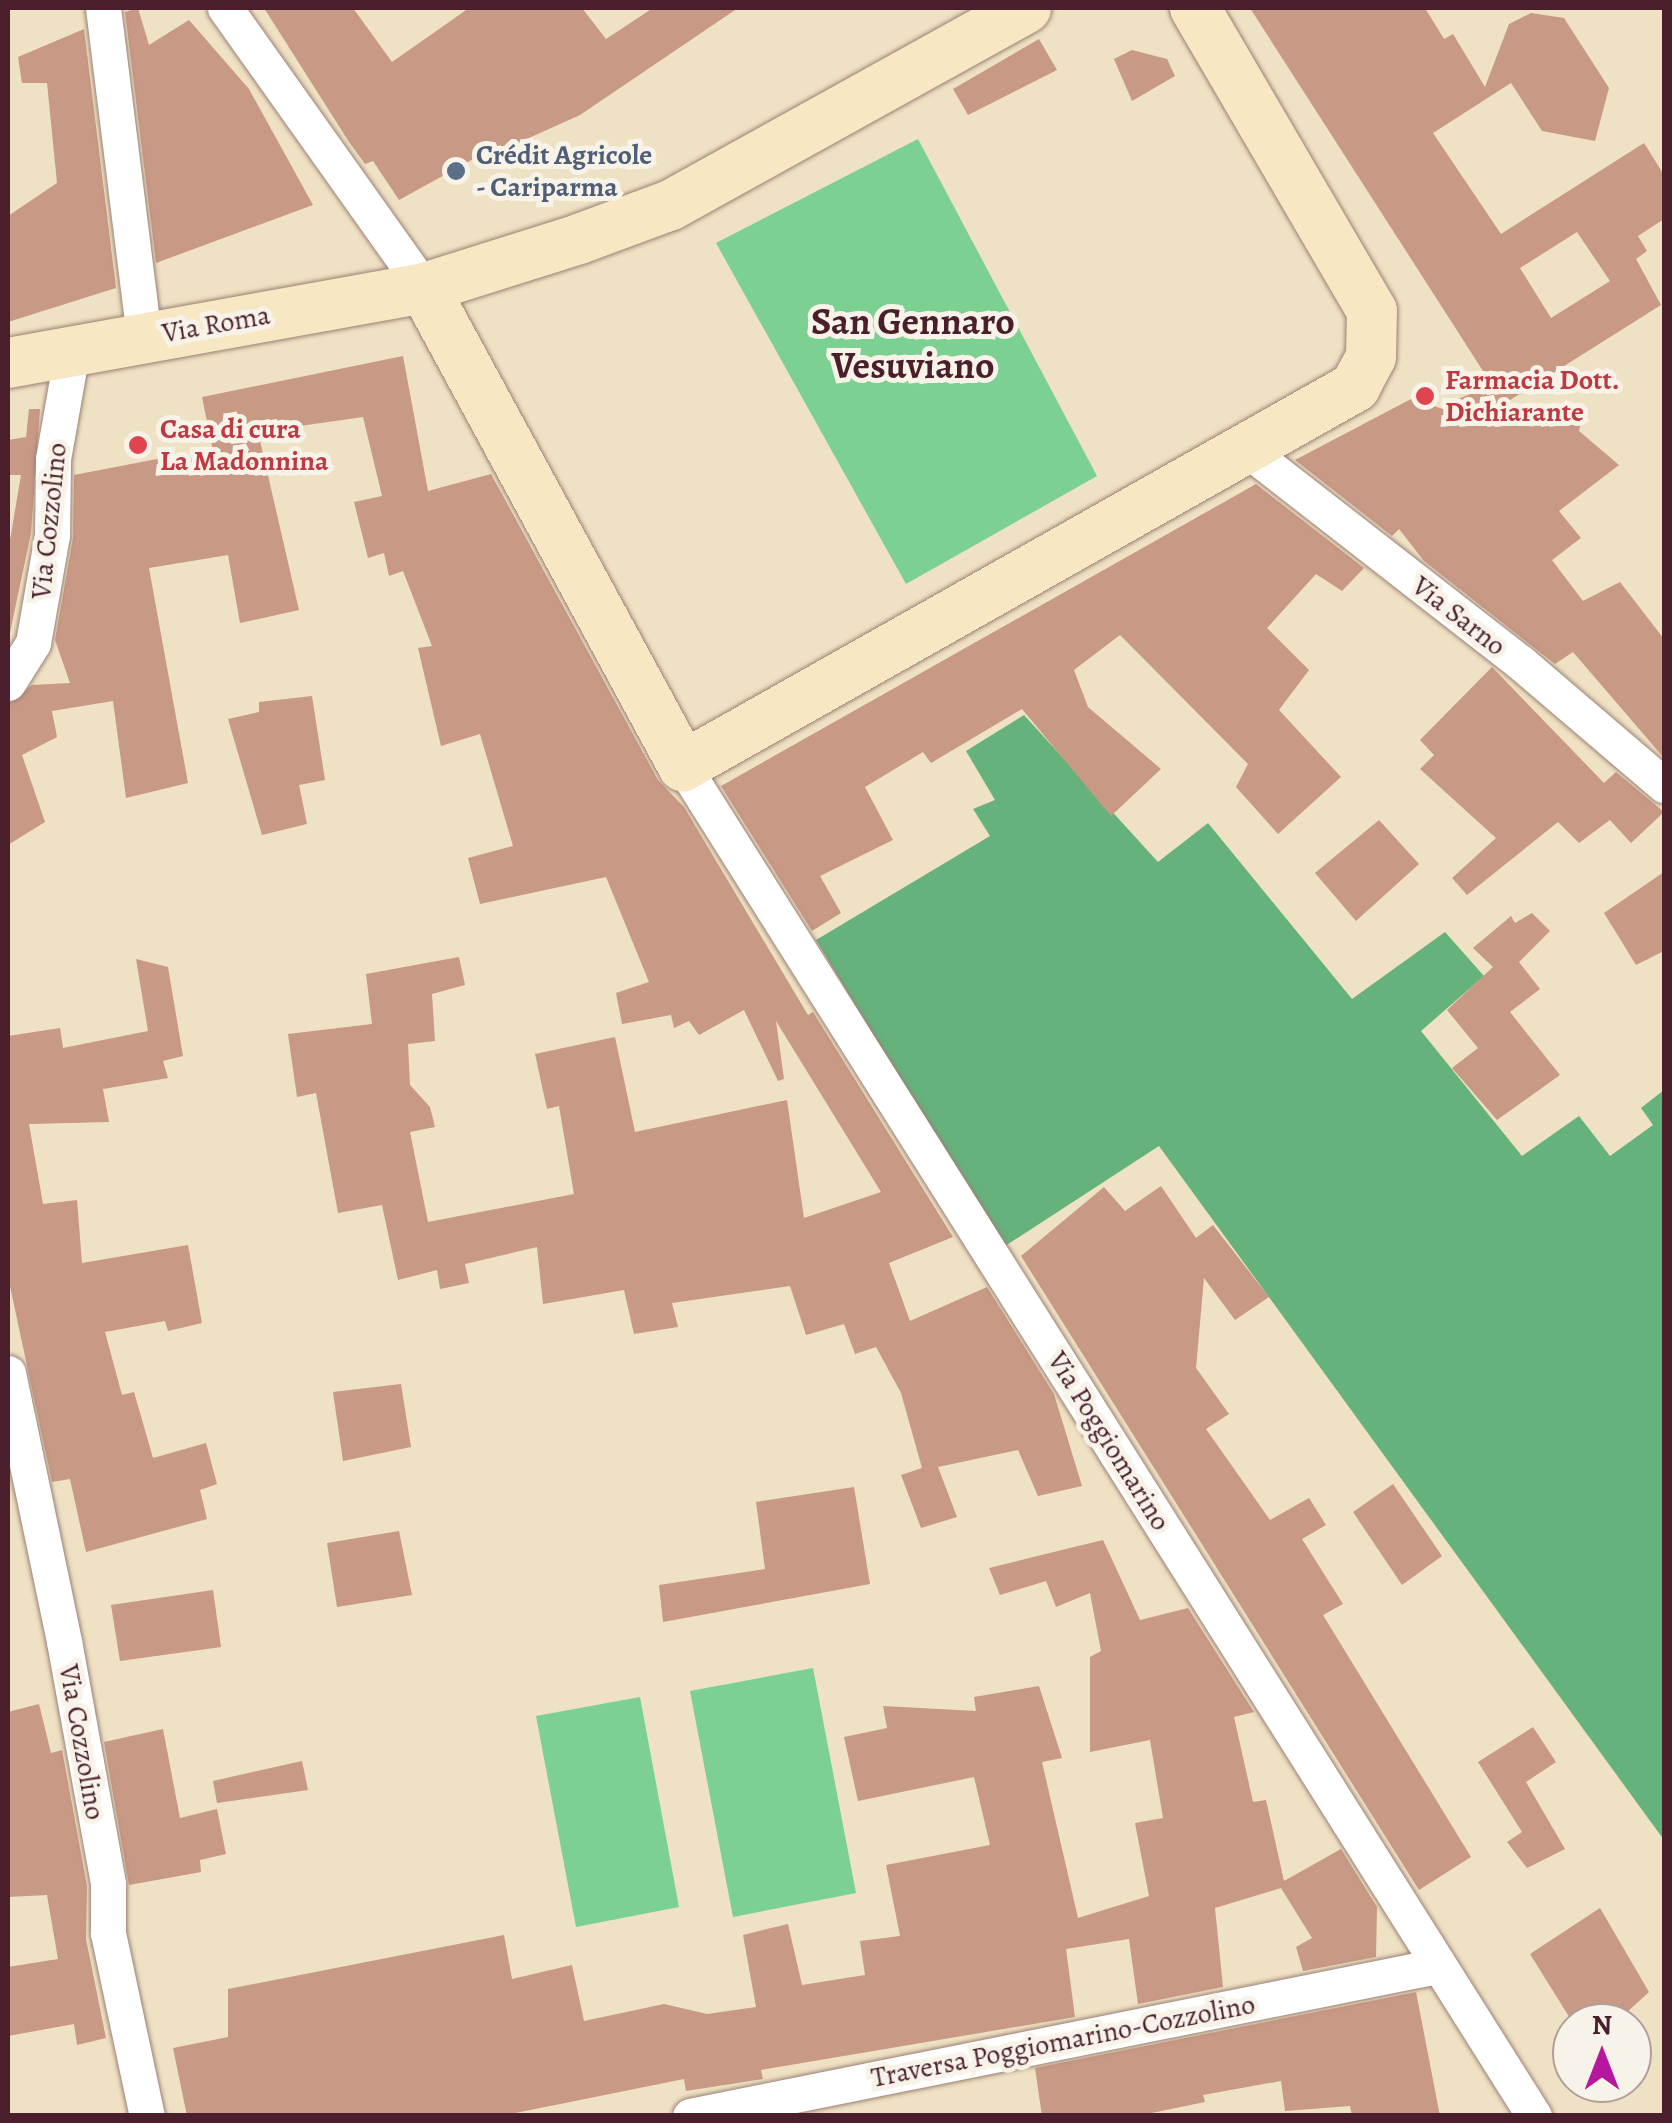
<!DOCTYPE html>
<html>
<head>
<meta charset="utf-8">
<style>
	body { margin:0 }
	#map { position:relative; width:1672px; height:2123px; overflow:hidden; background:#efe1c3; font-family:Alegreya,serif }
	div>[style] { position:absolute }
	.green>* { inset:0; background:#7cd092 }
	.forest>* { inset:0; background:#65b27c }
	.building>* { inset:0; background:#c89985 }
	.roads { filter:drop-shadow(0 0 2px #9c8077) drop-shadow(0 0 2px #9c8077) }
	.minor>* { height:35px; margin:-17.5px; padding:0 17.5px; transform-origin:17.5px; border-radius:17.5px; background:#fff }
	.secondary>* { height:50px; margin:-25px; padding:0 25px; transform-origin:25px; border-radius:25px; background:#f8e7c3 }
	.dots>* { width:28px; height:28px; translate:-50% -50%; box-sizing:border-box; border:5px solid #f7f3e8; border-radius:50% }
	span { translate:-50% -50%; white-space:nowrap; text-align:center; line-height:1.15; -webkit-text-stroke:10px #f7f3e8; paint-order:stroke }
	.service-label { font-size:28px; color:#4e5e75; font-weight:700 }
	.left { translate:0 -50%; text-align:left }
	.street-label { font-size:28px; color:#4a1f2b }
	.health-label { font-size:28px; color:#be3a42; font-weight:700 }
	.district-label { font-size:38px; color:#4a1f2b; font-weight:700 }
	.frame { position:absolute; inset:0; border:10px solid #4a1f2b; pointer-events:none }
	.north { position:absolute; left:1552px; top:2003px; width:100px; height:100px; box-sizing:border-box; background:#f7f3e8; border:2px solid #b29e9c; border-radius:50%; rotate:0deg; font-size:28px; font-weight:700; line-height:40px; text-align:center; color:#4a1f2b }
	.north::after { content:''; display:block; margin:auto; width:35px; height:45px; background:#b5179e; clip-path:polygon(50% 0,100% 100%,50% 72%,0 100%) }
</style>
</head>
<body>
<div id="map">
	<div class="green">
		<div style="clip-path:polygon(918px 139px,1097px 476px,906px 584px,716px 243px)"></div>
		<div style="clip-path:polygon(813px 1668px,856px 1893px,733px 1917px,690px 1691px)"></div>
		<div style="clip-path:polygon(640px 1697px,679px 1907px,576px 1927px,536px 1716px)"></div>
	</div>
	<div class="forest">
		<div style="clip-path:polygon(1024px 715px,1158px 862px,1208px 823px,1352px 999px,1445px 932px,1484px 976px,1421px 1031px,1522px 1156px,1579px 1116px,1610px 1156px,1653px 1125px,1641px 1108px,1664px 1090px,1664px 1840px,1159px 1146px,1002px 1248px,816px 940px,990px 836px,973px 809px,995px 800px,966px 751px)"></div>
	</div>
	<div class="building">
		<div style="clip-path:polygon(138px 8px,149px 45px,189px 20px,249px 89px,313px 205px,156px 263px,125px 12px)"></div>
		<div style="clip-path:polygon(264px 8px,353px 8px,392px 62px,469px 8px,582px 8px,606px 39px,653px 8px,738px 8px,580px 115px,520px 142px,520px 151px,491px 161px,486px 152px,399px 200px,373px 161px,365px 164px,349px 142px)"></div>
		<div style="clip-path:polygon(evenodd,1250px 8px,1425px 8px,1444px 39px,1453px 34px,1485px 87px,1509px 24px,1531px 13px,1564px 18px,1609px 88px,1595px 141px,1542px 131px,1511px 83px,1433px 133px,1501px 234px,1644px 143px,1664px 175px,1664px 219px,1638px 236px,1647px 251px,1636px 259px,1661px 305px,1483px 417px,1582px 417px,1579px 431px,1619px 465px,1559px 511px,1581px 538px,1552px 560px,1583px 601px,1620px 582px,1664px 639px,1664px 758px,1573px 652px,1555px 664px,1424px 561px,1399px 529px,1392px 536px,1295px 460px,1411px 399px,1453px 412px,1458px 399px,1492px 385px,1250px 8px,1577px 232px,1610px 281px,1551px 318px,1520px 268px,1577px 232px)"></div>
		<div style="clip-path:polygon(84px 29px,116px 288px,8px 322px,8px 216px,57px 183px,47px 83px,22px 83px,18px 57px)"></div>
		<div style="clip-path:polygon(1039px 39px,1057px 70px,968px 115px,953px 89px)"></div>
		<div style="clip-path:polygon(1132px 50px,1167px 59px,1175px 76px,1132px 101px,1114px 59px)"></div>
		<div style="clip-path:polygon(403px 356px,428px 491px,491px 474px,658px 780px,684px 807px,808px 1015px,813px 1012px,953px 1237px,889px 1263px,910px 1321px,987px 1287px,1054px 1394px,1082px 1486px,1038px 1496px,1018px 1450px,938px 1467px,957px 1517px,921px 1528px,901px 1475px,922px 1468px,901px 1393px,876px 1347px,855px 1354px,844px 1324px,806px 1335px,790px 1286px,672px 1303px,678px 1327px,634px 1334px,624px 1290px,543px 1304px,537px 1247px,465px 1264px,469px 1283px,440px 1289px,437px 1270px,398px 1280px,382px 1205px,338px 1213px,316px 1093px,297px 1097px,288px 1034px,372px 1024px,366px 974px,459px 957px,465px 985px,432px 994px,435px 1041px,408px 1044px,410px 1085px,430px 1107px,435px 1127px,410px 1132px,428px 1222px,574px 1194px,559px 1106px,547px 1109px,535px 1054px,615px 1037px,635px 1132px,787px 1100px,804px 1218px,881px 1192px,776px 1021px,784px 1079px,778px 1081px,744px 1010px,699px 1035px,689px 1021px,674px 1028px,671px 1015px,622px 1024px,616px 993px,649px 982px,606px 877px,480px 904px,468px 858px,513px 846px,480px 734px,441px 746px,418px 648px,432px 646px,403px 571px,389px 576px,384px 553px,368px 558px,354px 502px,382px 496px,363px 417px,258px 432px,299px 610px,240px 623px,228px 555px,149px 568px,188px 783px,126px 798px,113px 701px,52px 711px,57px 737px,22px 755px,45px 822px,8px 845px,8px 704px,32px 685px,70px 683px,55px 640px,73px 538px,74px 475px,157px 459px,159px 465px,214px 456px,202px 397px)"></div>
		<div style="clip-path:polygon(29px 409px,40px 409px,31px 533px,8px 642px,8px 552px,21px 475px,8px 475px,8px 440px,26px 437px)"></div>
		<div style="clip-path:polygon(1256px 484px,1364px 568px,1342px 591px,1316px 574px,1267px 628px,1309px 670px,1279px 710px,1341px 777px,1278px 834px,1236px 787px,1248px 764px,1120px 635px,1074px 670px,1088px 707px,1161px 769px,1111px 816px,1022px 709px,931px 763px,923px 752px,865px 787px,893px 840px,820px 876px,841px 913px,812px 931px,721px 786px)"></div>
		<div style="clip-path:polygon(1492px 667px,1604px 783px,1616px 772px,1664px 812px,1631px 843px,1610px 820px,1579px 843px,1558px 822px,1467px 895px,1452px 878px,1496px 838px,1420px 769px,1434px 755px,1420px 740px)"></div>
		<div style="clip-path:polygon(312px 696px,325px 780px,299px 785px,307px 824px,262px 835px,228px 719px,259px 712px,259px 702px)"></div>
		<div style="clip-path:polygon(1379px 820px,1419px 864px,1356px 921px,1315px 873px)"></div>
		<div style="clip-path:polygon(1664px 872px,1664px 951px,1636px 965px,1604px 913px)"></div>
		<div style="clip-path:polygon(1532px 913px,1550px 931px,1519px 962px,1540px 989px,1510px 1012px,1560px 1075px,1497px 1120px,1452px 1068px,1478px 1048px,1447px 1010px,1493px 967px,1473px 948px,1511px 916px,1515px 923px)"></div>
		<div style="clip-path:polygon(136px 959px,168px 967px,183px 1056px,163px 1061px,168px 1078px,103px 1089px,109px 1122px,29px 1124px,43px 1204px,77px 1200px,82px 1263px,188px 1245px,202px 1323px,168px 1331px,165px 1321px,105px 1332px,122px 1395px,134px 1392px,153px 1458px,206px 1443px,217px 1484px,200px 1490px,207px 1519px,86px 1552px,70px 1479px,52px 1482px,8px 1277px,8px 1036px,60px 1028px,63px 1048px,148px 1031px)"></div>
		<div style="clip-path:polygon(1161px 1186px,1196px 1238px,1213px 1225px,1269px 1297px,1235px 1320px,1204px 1278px,1196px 1368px,1229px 1414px,1206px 1429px,1270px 1520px,1309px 1498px,1326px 1525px,1302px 1539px,1343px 1604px,1323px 1615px,1471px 1857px,1419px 1890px,1021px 1256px,1104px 1187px,1125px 1211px)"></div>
		<div style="clip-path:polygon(401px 1384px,411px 1447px,343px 1461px,333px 1392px)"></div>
		<div style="clip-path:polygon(1393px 1484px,1442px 1556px,1402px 1585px,1353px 1512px)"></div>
		<div style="clip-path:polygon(854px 1487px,870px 1584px,663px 1622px,659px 1585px,765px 1569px,756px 1502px)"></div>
		<div style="clip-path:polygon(399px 1531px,412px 1595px,337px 1607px,327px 1543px)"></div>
		<div style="clip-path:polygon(1103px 1540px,1140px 1620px,1188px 1608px,1254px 1712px,1234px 1717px,1253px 1802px,1266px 1800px,1284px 1881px,1341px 1849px,1377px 1907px,1376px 1957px,1303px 1971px,1296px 1947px,1312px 1938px,1281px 1888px,1215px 1908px,1223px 1987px,1138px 2004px,1129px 1939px,1066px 1949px,1075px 2017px,761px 2070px,763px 2079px,686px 2091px,684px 2079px,501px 2116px,187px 2116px,173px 2048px,228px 2037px,228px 1989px,504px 1935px,512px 1979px,572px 1965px,584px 2021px,664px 2004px,707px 2014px,756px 2007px,743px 1935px,788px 1924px,802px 1985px,865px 1975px,860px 1941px,900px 1936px,886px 1865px,990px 1845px,974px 1777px,858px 1801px,844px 1737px,887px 1728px,883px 1706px,976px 1711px,974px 1697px,1039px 1686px,1062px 1758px,1042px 1762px,1078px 1918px,1149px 1896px,1135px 1823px,1163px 1818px,1150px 1740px,1090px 1752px,1090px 1657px,1101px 1651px,1090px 1593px,1056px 1607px,1046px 1581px,1000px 1595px,989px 1568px)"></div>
		<div style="clip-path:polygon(213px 1590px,221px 1647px,120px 1661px,111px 1605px)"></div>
		<div style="clip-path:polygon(39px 1704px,51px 1753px,62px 1750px,87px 1886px,86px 1939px,106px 2038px,77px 2045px,74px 2024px,8px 2036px,8px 1967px,58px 1959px,47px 1895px,8px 1897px,8px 1712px)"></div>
		<div style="clip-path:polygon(1533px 1727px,1556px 1762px,1526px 1782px,1565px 1849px,1527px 1868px,1507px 1842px,1522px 1832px,1478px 1762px)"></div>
		<div style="clip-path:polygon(163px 1729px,180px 1818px,217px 1809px,226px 1854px,200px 1860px,201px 1872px,129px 1885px,104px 1742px)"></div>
		<div style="clip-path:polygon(302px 1761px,308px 1790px,217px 1803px,213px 1781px)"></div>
		<div style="clip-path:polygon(1600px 1908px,1649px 1992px,1615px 2023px,1573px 2023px,1530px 1954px)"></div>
		<div style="clip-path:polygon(1416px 1992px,1440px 2116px,1352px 2116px,1350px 2106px,1285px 2111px,1281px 2081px,1203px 2095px,1205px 2102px,1137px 2116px,1042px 2116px,1035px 2068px)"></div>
	</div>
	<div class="roads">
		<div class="minor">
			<div style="left:103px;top:8px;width:332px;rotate:82.9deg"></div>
			<div style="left:225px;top:8px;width:344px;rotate:54.6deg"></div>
			<div style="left:1250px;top:452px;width:343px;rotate:37.9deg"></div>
			<div style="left:1521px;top:663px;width:188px;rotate:40.5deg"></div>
			<div style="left:8px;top:683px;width:47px;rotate:-58deg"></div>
			<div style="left:33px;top:643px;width:110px;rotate:-80deg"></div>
			<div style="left:52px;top:535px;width:76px;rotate:-89.2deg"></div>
			<div style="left:53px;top:459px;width:110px;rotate:-80deg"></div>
			<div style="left:683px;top:766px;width:1596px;rotate:57.77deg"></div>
			<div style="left:8px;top:1373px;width:274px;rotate:78.2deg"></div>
			<div style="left:64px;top:1641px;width:247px;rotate:79.7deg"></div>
			<div style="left:108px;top:1884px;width:49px;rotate:90deg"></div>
			<div style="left:108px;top:1933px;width:187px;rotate:78deg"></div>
			<div style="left:690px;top:2116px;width:762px;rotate:-11.35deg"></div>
		</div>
		<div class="secondary">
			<div style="left:424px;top:288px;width:544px;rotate:61.55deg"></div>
			<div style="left:683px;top:766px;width:772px;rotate:-29.42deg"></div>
			<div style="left:1355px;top:387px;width:34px;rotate:-62deg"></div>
			<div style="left:1371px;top:357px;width:46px;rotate:-88.8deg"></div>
			<div style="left:1372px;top:311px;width:351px;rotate:-120.3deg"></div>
			<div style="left:8px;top:363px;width:423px;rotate:-10.2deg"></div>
			<div style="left:424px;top:288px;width:163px;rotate:-17.5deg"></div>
			<div style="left:579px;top:239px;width:98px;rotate:-20.3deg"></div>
			<div style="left:671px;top:205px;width:406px;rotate:-29deg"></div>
		</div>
	</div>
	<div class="dots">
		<div style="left:456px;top:171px;background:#5c6f8a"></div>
		<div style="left:1425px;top:396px;background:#e0444e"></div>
		<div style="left:138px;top:445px;background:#e0444e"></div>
	</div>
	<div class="service-label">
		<span class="left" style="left:476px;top:171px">Crédit Agricole<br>- Cariparma</span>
	</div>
	<div class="street-label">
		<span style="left:216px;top:324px;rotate:-10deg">Via Roma</span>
		<span style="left:49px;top:521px;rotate:-84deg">Via Cozzolino</span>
		<span style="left:1459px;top:616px;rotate:38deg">Via Sarno</span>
		<span style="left:1109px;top:1441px;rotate:58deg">Via Poggiomarino</span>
		<span style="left:82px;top:1742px;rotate:80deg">Via Cozzolino</span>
		<span style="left:1063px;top:2041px;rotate:-11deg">Traversa Poggiomarino-Cozzolino</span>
	</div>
	<div class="health-label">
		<span class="left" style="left:1445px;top:396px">Farmacia Dott.<br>Dichiarante</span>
		<span class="left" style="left:160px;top:445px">Casa di cura<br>La Madonnina</span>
	</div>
	<div class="district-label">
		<span style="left:913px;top:344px">San Gennaro<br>Vesuviano</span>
	</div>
	<div class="frame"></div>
	<div class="north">N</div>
</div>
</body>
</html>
